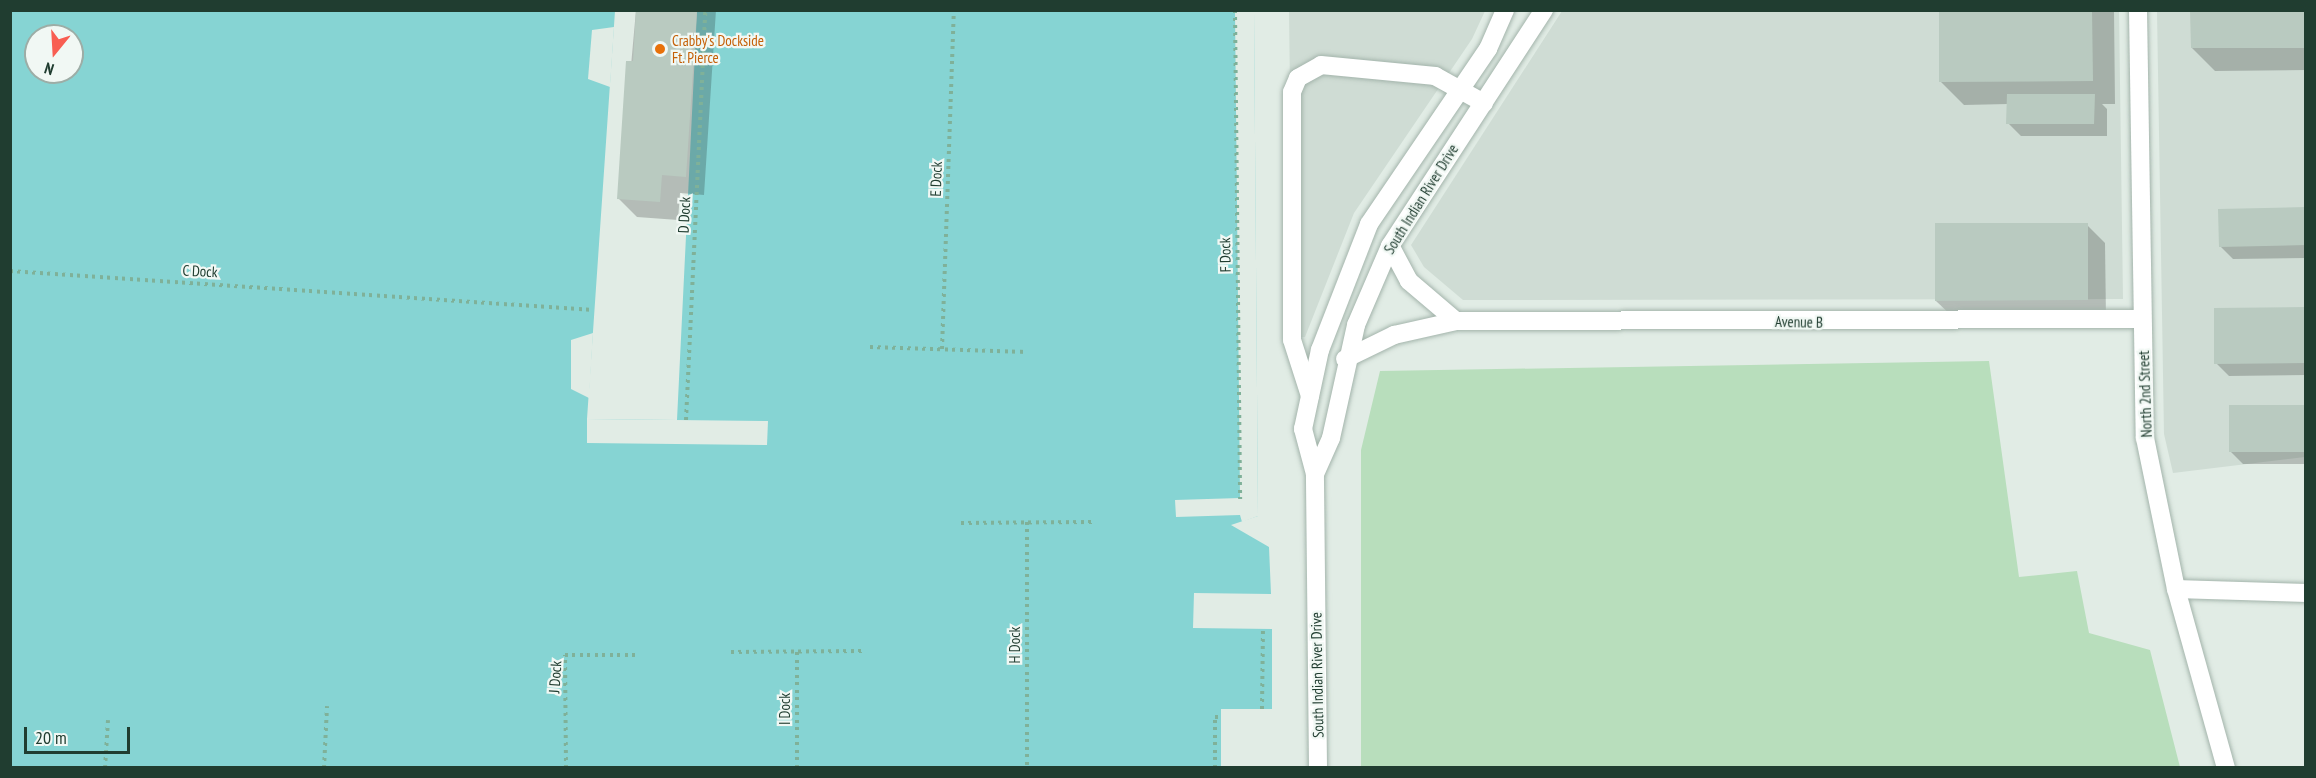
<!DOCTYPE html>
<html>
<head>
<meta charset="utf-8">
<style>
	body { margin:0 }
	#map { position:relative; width:2316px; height:778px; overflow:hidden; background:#e1ece5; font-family:"PT Sans Narrow",sans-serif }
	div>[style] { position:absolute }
	.built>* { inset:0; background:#cfdcd4 }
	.green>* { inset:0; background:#b8debc }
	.water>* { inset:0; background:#86d4d3 }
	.pier>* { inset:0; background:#e1ece5 }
	.shadow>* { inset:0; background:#0003 }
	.building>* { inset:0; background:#b9cac0 }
	.path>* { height:4px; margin-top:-2px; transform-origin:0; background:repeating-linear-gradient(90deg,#7fb199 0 3px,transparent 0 7.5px) }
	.roads { filter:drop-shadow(0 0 2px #a3b4ab) drop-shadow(0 0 2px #a3b4ab) }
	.minor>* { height:18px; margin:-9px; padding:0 9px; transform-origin:9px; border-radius:9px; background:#fff }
	.dots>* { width:16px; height:16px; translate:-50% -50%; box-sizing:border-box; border:3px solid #f1f8f4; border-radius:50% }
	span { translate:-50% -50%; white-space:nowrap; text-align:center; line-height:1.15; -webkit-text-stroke:4.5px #f1f8f4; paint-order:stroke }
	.food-label { font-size:15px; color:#c56008 }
	.left { translate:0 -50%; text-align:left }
	.street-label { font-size:15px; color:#203d30 }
	.frame { position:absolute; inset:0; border:12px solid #203d30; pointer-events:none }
	.north { position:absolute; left:24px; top:24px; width:60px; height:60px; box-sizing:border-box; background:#f1f8f4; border:2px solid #9dada6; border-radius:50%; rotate:198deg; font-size:16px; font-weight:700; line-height:24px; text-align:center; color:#203d30 }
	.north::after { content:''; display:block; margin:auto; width:21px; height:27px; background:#f85e52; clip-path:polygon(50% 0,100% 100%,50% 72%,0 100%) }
	.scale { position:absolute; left:24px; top:727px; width:106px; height:27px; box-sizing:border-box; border:3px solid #203d30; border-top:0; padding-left:8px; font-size:18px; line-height:21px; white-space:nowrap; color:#203d30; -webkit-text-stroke:4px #f1f8f4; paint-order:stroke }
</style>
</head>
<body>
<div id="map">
	<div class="built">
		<div style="clip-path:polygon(1289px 11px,1485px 11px,1472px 39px,1354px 213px,1305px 337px,1294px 337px,1293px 324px)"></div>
		<div style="clip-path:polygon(1562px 11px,2119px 11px,2123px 299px,1463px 300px,1424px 267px,1411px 245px)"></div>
		<div style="clip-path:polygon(2157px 11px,2305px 11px,2305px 457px,2173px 473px,2164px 434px)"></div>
	</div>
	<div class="green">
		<div style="clip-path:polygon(1989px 361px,2019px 577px,2077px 571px,2089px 633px,2150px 650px,2180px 767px,1361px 767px,1361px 450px,1380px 371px)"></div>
	</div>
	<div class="water">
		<div style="clip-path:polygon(evenodd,10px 11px,615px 11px,587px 419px,677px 420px,697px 11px,1254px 11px,1258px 516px,1231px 525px,1269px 547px,1271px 594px,1194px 593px,1193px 628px,1272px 629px,1272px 709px,1221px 709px,1221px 768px,11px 767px,10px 11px,36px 36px,72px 36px,72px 72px,36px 72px,36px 36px)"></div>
	</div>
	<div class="pier">
		<div style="clip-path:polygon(1235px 11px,1254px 11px,1258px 516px,1242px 522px,1240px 515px,1176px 517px,1175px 500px,1240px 498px)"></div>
		<div style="clip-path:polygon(614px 27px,610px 87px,588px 79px,592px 30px)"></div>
		<div style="clip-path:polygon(593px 333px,589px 398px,571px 389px,571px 340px)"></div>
		<div style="clip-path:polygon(587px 419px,768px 421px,767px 445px,587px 443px)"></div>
	</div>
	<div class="shadow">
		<div style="clip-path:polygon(636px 10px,716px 10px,704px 195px,680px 193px,678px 220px,637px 217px,619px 199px)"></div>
		<div style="clip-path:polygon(1648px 10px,1730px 10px,1649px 11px)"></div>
		<div style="clip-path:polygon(1940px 10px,2114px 10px,2115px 104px,2102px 104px,2107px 109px,2107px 136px,2021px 136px,2008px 123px,2008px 104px,1964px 105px,1941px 82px)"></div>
		<div style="clip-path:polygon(2306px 10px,2306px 70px,2215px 71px,2192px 48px)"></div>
		<div style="clip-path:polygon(2306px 209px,2306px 258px,2233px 259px,2220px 246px)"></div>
		<div style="clip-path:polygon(2087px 225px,2105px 243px,2106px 318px,1955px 319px,1936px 301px)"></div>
		<div style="clip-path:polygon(2306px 309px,2306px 375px,2229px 376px,2216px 363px)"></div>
		<div style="clip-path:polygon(2306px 407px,2306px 464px,2243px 464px,2230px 451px)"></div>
	</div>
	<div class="building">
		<div style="clip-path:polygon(636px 10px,697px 10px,686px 177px,662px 175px,660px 202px,617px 199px,626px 61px,633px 61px)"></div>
		<div style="clip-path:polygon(1939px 10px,2092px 10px,2093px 81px,1939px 82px)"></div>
		<div style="clip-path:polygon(2190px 10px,2306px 10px,2306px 48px,2191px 48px)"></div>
		<div style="clip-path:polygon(2007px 94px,2095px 94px,2094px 124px,2006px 124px)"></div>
		<div style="clip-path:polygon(2306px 207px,2306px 245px,2219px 247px,2218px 209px)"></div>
		<div style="clip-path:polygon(1935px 223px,2088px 223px,2088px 300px,1935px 301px)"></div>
		<div style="clip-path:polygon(2306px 307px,2306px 363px,2214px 364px,2214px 308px)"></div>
		<div style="clip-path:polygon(2229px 405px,2306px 405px,2306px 452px,2229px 452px)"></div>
	</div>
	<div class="path">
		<div style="left:1235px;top:10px;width:489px;rotate:89.4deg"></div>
		<div style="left:10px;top:271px;width:585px;rotate:3.82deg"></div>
		<div style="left:870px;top:347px;width:156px;rotate:1.8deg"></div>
		<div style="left:942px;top:349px;width:339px;rotate:-88deg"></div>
		<div style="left:686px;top:420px;width:410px;rotate:-87.3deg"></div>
		<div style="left:1027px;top:522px;width:246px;rotate:90deg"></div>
		<div style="left:961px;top:523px;width:132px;rotate:-0.4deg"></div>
		<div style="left:731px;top:652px;width:132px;rotate:-0.4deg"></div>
		<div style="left:1262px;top:709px;width:80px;rotate:-89.3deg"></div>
		<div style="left:105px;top:768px;width:48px;rotate:-86.4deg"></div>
		<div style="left:324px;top:768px;width:62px;rotate:-87.2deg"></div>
		<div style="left:566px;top:768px;width:113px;rotate:-90.5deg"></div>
		<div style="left:565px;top:655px;width:71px"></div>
		<div style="left:797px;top:768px;width:117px;rotate:-90deg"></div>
		<div style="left:1215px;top:768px;width:51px;rotate:-90deg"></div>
		<div style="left:1215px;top:717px;width:6px"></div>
	</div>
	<div class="roads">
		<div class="minor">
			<div style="left:2138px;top:10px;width:428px;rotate:89.1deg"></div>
			<div style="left:2145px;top:438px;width:154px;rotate:78.4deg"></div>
			<div style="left:2176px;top:589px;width:186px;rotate:74.4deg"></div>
			<div style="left:1456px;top:321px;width:686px;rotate:-0.17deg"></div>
			<div style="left:1345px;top:359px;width:55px;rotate:-26.1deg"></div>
			<div style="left:1394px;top:335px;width:64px;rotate:-12.7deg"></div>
			<div style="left:1456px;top:321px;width:62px;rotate:-139.6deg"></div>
			<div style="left:1409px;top:281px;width:40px;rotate:-118deg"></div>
			<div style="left:1310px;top:396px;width:59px;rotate:-107.8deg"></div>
			<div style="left:1292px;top:340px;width:248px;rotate:-90deg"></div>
			<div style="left:1292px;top:92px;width:15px;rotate:-67deg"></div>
			<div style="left:1298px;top:78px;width:26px;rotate:-29deg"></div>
			<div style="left:1321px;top:65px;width:115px;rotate:5.5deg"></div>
			<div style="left:1435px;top:76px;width:56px;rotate:28.9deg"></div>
			<div style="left:1315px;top:474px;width:39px;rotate:-66deg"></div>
			<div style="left:1331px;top:438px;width:116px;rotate:-77.5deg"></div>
			<div style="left:1356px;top:325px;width:86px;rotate:-66.7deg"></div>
			<div style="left:1390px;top:246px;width:282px;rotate:-56.9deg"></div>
			<div style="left:2176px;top:589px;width:130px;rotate:1.8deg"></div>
			<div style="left:1318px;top:768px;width:294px;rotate:-90.6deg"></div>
			<div style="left:1315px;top:474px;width:47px;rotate:-104.9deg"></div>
			<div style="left:1303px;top:429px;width:81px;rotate:-77.9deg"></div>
			<div style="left:1320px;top:350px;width:135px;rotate:-68.7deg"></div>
			<div style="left:1369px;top:224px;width:212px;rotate:-55.8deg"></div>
			<div style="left:1488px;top:49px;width:43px;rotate:-66.4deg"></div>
		</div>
	</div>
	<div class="dots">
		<div style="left:660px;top:49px;background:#e8710a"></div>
	</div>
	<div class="food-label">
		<span class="left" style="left:672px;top:49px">Crabby's Dockside<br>Ft. Pierce</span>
	</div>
	<div class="street-label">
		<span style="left:936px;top:179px;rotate:-88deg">E Dock</span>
		<span style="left:1421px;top:199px;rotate:-58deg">South Indian River Drive</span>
		<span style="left:684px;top:215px;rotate:-87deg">D Dock</span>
		<span style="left:1225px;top:255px;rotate:-91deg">F Dock</span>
		<span style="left:200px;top:271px;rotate:3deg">C Dock</span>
		<span style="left:1799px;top:322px;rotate:1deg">Avenue B</span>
		<span style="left:2145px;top:394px;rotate:-92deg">North 2nd Street</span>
		<span style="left:1015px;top:645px;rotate:-90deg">H Dock</span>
		<span style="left:1317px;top:675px;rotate:-91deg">South Indian River Drive</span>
		<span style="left:555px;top:677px;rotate:-86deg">J Dock</span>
		<span style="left:785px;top:709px;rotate:-90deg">I Dock</span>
	</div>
	<div class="frame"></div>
	<div class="north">N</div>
	<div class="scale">20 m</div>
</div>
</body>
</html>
